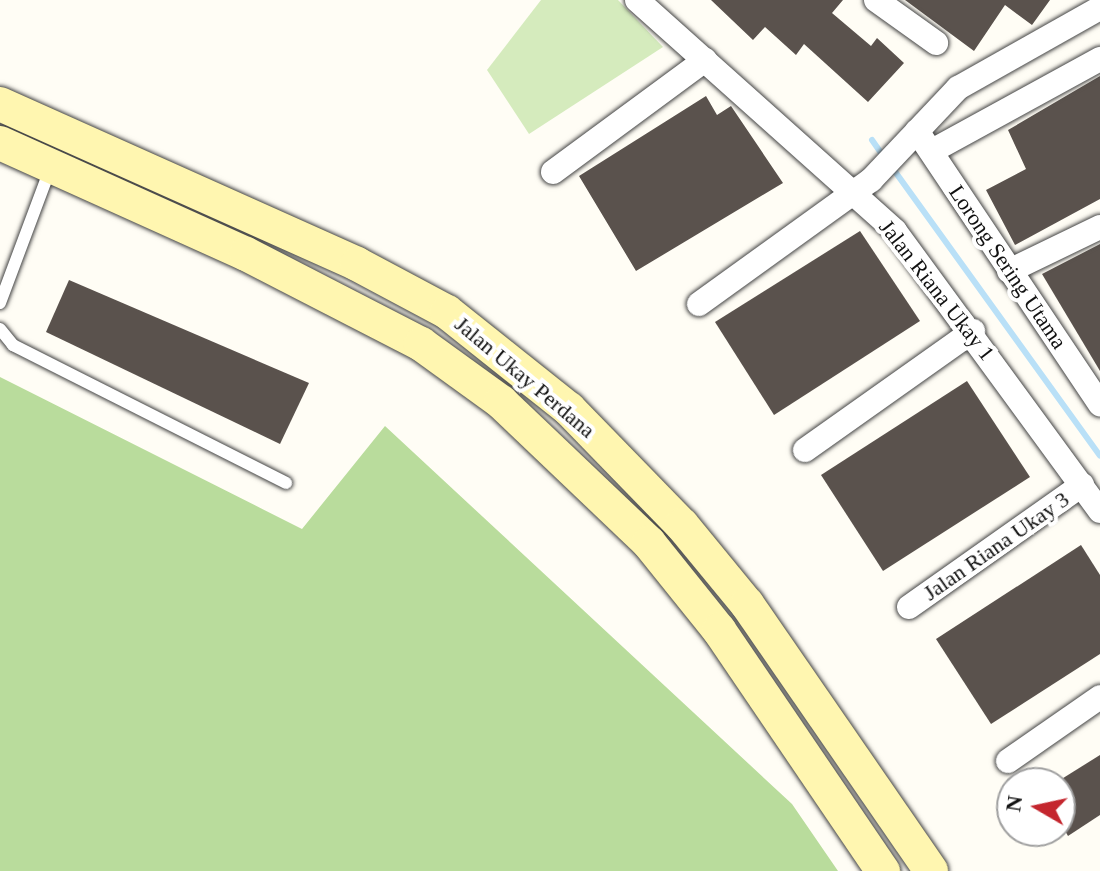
<!DOCTYPE html>
<html>
<head>
<meta charset="utf-8">
<style>
	body { margin:0 }
	#map { position:relative; width:1100px; height:871px; overflow:hidden; background:#fffdf5; font-family:"Times New Roman",serif }
	div>[style] { position:absolute }
	.green>* { inset:0; background:#d5ebbd }
	.forest>* { inset:0; background:#b9dc9c }
	.stream>* { height:6px; margin:-3px; padding:0 3px; transform-origin:3px; border-radius:3px; background:#b9e0f7 }
	.building>* { inset:0; background:#5a524d }
	.roads { filter:drop-shadow(0 0 2px #444) drop-shadow(0 0 2px #444) }
	.lane>* { height:12px; margin:-6px; padding:0 6px; transform-origin:6px; border-radius:6px; background:#fff }
	.street>* { height:24px; margin:-12px; padding:0 12px; transform-origin:12px; border-radius:12px; background:#fff }
	.secondary>* { height:34px; margin:-17px; padding:0 17px; transform-origin:17px; border-radius:17px; background:#fff6b0 }
	span { translate:-50% -50%; white-space:nowrap; text-align:center; line-height:1.15; -webkit-text-stroke:8px #fff; paint-order:stroke }
	.street-label { font-size:22px; color:#111 }
	.north { position:absolute; left:996px; top:767px; width:80px; height:80px; box-sizing:border-box; background:#fff; border:2px solid #a0a0a0; border-radius:50%; rotate:279deg; font-size:22px; font-weight:700; line-height:32px; text-align:center; color:#111 }
	.north::after { content:''; display:block; margin:auto; width:28px; height:36px; background:#c4262e; clip-path:polygon(50% 0,100% 100%,50% 72%,0 100%) }
</style>
</head>
<body>
<div id="map">
	<div class="green">
		<div style="clip-path:polygon(541px 0,618px 0,663px 47px,529px 134px,487px 70px)"></div>
	</div>
	<div class="forest">
		<div style="clip-path:polygon(0 377px,302px 529px,385px 426px,792px 804px,838px 871px,0 871px)"></div>
	</div>
	<div class="stream">
		<div style="left:872px;top:140px;width:21px;rotate:55deg"></div>
		<div style="left:891px;top:166px;width:357px;rotate:54.2deg"></div>
	</div>
	<div class="building">
		<div style="clip-path:polygon(711px 0,843px 0,832px 13px,871px 46px,877px 38px,904px 63px,868px 102px,804px 44px,796px 55px,765px 27px,753px 40px)"></div>
		<div style="clip-path:polygon(905px 0,1050px 0,1032px 25px,1005px 5px,974px 51px)"></div>
		<div style="clip-path:polygon(1100px 76px,1100px 199px,1015px 245px,986px 190px,1026px 169px,1008px 130px)"></div>
		<div style="clip-path:polygon(706px 96px,717px 115px,731px 106px,783px 183px,636px 271px,579px 176px)"></div>
		<div style="clip-path:polygon(860px 231px,920px 321px,774px 415px,715px 322px)"></div>
		<div style="clip-path:polygon(1100px 244px,1100px 371px,1042px 274px)"></div>
		<div style="clip-path:polygon(69px 280px,309px 383px,280px 444px,46px 332px)"></div>
		<div style="clip-path:polygon(967px 381px,1030px 477px,883px 571px,821px 475px)"></div>
		<div style="clip-path:polygon(1081px 545px,1100px 575px,1100px 654px,991px 724px,936px 639px)"></div>
		<div style="clip-path:polygon(1100px 755px,1100px 815px,1068px 836px,1060px 822px,1060px 780px)"></div>
	</div>
	<div class="roads">
		<div class="lane">
			<div style="left:0;top:303px;width:143px;rotate:-69.5deg"></div>
			<div style="left:0;top:329px;width:21px;rotate:51deg"></div>
			<div style="left:13px;top:345px;width:306px;rotate:26.8deg"></div>
		</div>
		<div class="street">
			<div style="left:637px;top:0;width:346px;rotate:41.8deg"></div>
			<div style="left:895px;top:231px;width:347px;rotate:53.8deg"></div>
			<div style="left:876px;top:0;width:74px;rotate:35.6deg"></div>
			<div style="left:917px;top:131px;width:329px;rotate:56.2deg"></div>
			<div style="left:932px;top:151px;width:192px;rotate:-28.7deg"></div>
			<div style="left:553px;top:172px;width:189px;rotate:-36.4deg"></div>
			<div style="left:1009px;top:271px;width:101px;rotate:-25.8deg"></div>
			<div style="left:699px;top:304px;width:212px;rotate:-35.8deg"></div>
			<div style="left:871px;top:180px;width:127px;rotate:-46.6deg"></div>
			<div style="left:958px;top:88px;width:163px;rotate:-29.4deg"></div>
			<div style="left:805px;top:450px;width:206px;rotate:-35.3deg"></div>
			<div style="left:909px;top:607px;width:212px;rotate:-35.2deg"></div>
			<div style="left:1008px;top:761px;width:112px;rotate:-34.8deg"></div>
		</div>
		<div class="secondary">
			<div style="left:0;top:104px;width:391px;rotate:24.1deg"></div>
			<div style="left:357px;top:264px;width:102px;rotate:28.1deg"></div>
			<div style="left:447px;top:312px;width:156px;rotate:38.5deg"></div>
			<div style="left:569px;top:409px;width:162px;rotate:45.8deg"></div>
			<div style="left:682px;top:525px;width:102px;rotate:50.6deg"></div>
			<div style="left:747px;top:604px;width:324px;rotate:55.4deg"></div>
			<div style="left:0;top:143px;width:270px;rotate:24.3deg"></div>
			<div style="left:246px;top:254px;width:197px;rotate:27.2deg"></div>
			<div style="left:421px;top:344px;width:99px;rotate:35.9deg"></div>
			<div style="left:501px;top:402px;width:204px;rotate:43.6deg"></div>
			<div style="left:649px;top:543px;width:112px;rotate:51.2deg"></div>
			<div style="left:719px;top:630px;width:292px;rotate:55.8deg"></div>
		</div>
	</div>
	<div class="street-label">
		<span style="left:1008px;top:267px;rotate:56deg">Lorong Sering Utama</span>
		<span style="left:937px;top:290px;rotate:52deg">Jalan Riana Ukay 1</span>
		<span style="left:525px;top:377px;rotate:40deg">Jalan Ukay Perdana</span>
		<span style="left:996px;top:546px;rotate:-35deg">Jalan Riana Ukay 3</span>
	</div>
	<div class="north">N</div>
</div>
</body>
</html>
